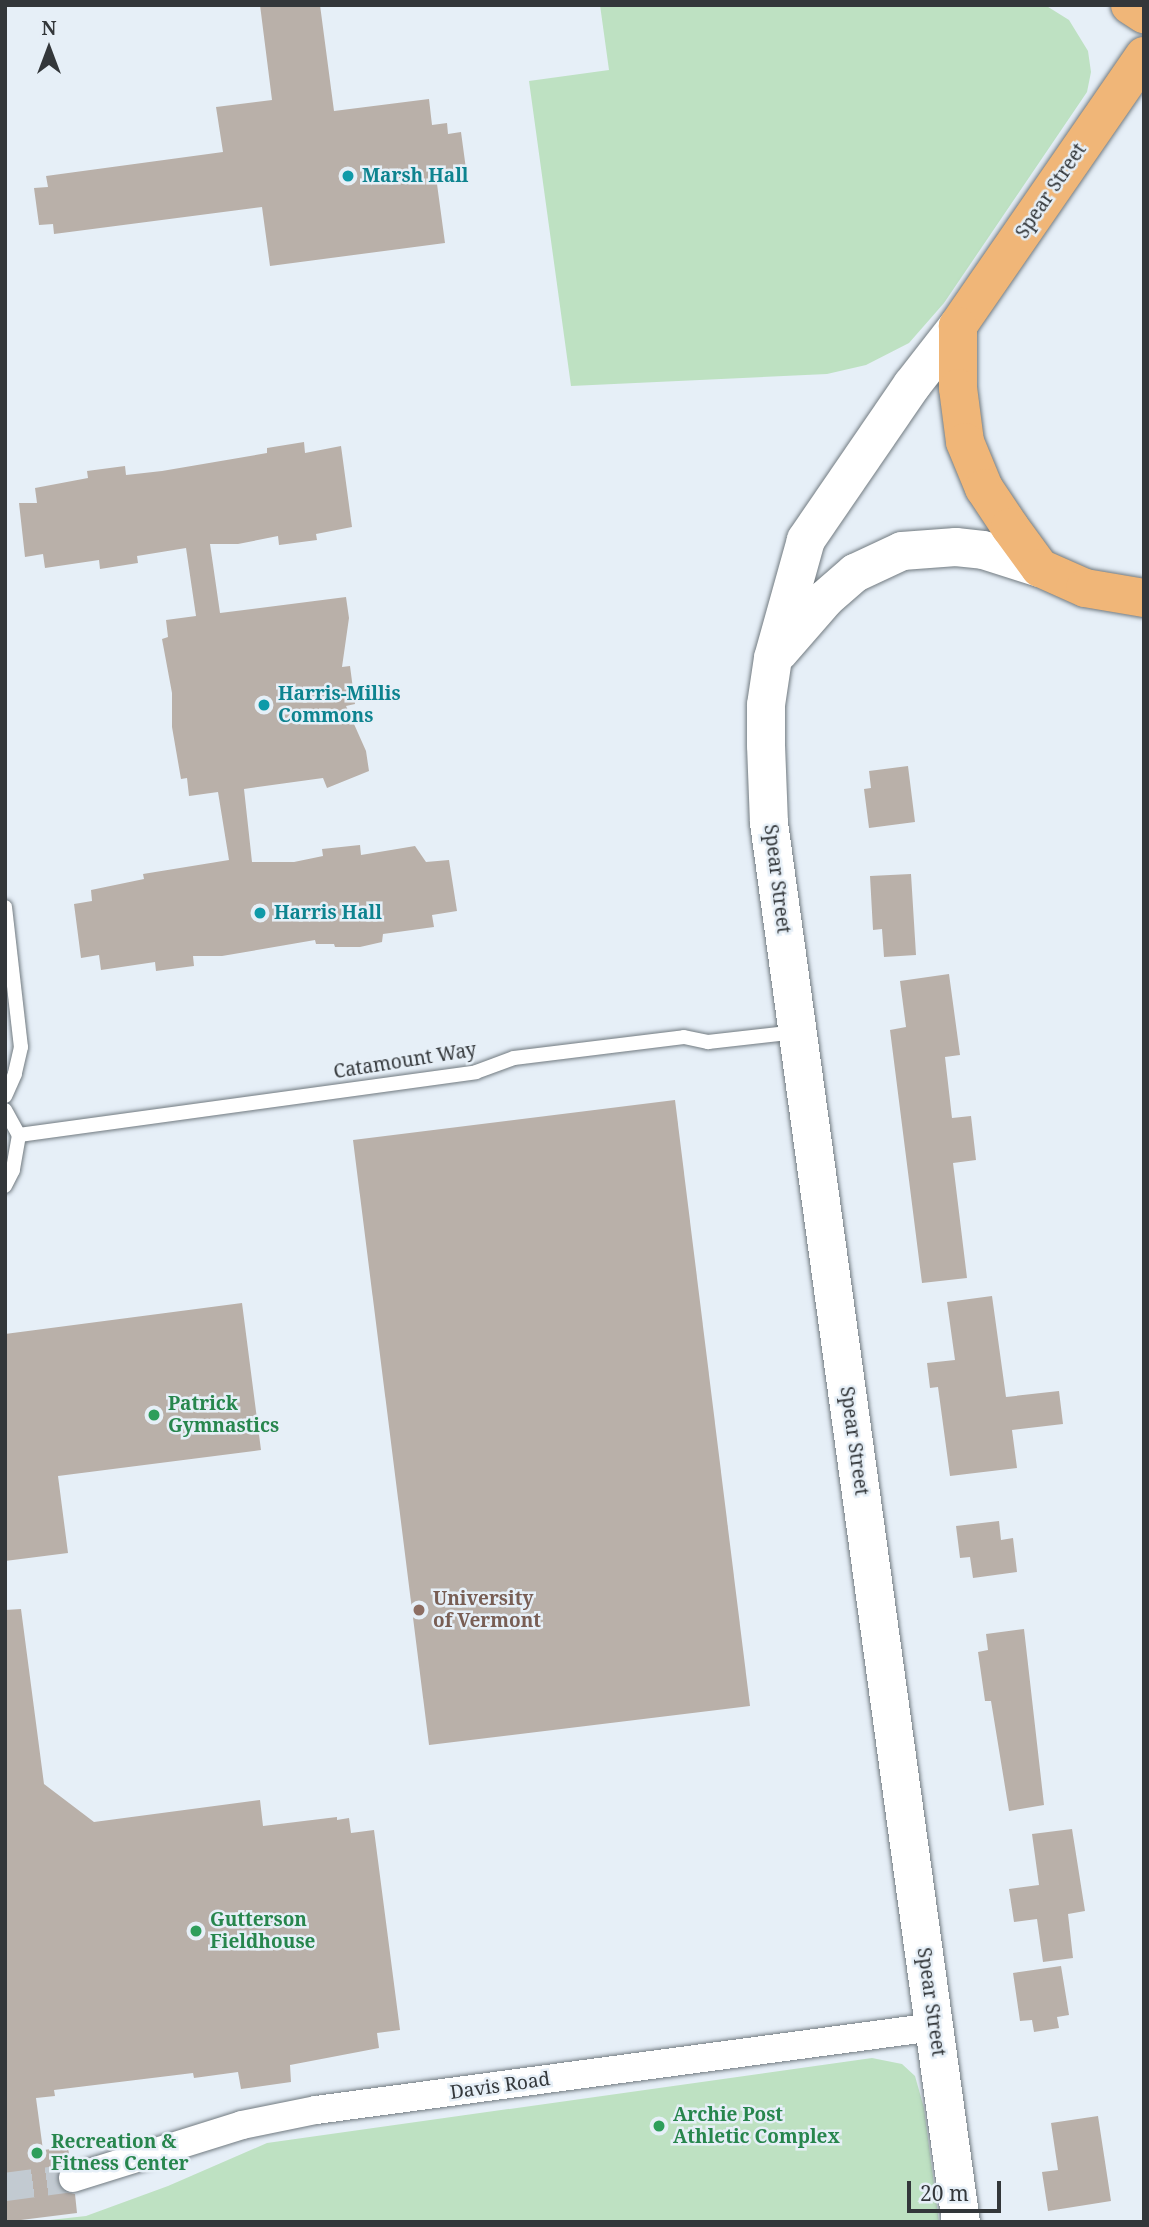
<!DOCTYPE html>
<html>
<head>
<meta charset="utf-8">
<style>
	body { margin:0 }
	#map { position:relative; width:1149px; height:2227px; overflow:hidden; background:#e6eff7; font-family:"Noto Serif",serif }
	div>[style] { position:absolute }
	.green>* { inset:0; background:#bee1c2 }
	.building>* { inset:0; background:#b9b0a9 }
	.minor-tunnel>* { height:28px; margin-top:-14px; transform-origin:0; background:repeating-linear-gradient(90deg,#c2cad1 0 28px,transparent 0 42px) }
	.roads { filter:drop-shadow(0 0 2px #717a80) drop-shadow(0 0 2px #717a80) }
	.service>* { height:14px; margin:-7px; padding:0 7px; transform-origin:7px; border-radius:7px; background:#fff }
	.minor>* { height:28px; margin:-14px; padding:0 14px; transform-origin:14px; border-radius:14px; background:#fff }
	.secondary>* { height:38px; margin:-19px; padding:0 19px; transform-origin:19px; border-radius:19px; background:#fff }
	.primary>* { height:38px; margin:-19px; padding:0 19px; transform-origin:19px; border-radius:19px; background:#f0b678 }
	.dots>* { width:19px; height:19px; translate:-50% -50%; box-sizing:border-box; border:4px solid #e6eff7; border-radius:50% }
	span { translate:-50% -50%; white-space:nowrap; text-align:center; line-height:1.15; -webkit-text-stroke:5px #e6eff7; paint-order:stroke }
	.culture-label { font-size:19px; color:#0d838f; font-weight:700 }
	.left { translate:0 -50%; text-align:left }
	.street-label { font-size:19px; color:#33373a }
	.leisure-label { font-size:19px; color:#27864d; font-weight:700 }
	.education-label { font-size:19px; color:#785e54; font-weight:700 }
	.frame { position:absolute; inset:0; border:7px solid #33373a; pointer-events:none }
	.north { position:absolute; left:14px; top:14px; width:70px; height:70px; -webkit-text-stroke:5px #e6eff7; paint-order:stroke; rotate:0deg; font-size:19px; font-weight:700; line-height:28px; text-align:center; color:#33373a }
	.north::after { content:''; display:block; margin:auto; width:24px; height:32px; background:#33373a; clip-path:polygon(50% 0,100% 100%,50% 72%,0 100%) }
	.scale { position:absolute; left:907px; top:2181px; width:94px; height:32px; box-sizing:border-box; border:4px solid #33373a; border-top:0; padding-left:9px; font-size:21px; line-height:24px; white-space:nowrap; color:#33373a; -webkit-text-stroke:5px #e6eff7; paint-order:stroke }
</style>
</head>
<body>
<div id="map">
	<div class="green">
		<div style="clip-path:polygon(600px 5px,1045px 5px,1069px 20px,1088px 51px,1091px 72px,1087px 92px,944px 303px,909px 343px,866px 365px,827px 374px,571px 386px,529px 81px,609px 70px)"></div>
		<div style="clip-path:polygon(872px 2058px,902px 2064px,915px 2076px,924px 2108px,939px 2222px,32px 2222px,86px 2216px,168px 2186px,267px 2143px)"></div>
	</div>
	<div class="building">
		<div style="clip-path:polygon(260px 5px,320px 5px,334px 111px,429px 99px,432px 125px,447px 123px,448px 134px,461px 132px,466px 169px,453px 170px,455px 181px,437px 184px,445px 243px,270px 266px,262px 207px,54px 234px,53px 224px,39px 225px,34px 188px,48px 187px,46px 176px,223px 152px,216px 107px,272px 100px)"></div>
		<div style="clip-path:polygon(304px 442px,305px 453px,341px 446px,352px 527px,316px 534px,317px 540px,279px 545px,278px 536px,238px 544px,210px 544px,220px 613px,346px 597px,349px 618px,342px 667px,350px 666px,355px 704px,346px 706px,366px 751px,369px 771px,327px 788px,323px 778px,244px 789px,252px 862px,294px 862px,323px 856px,322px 849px,360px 845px,361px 855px,415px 846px,426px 862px,449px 860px,457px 911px,432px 915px,434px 927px,383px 934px,382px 942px,360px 947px,335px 947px,334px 944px,316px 944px,315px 940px,222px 956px,193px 956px,194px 966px,156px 971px,155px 962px,101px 970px,99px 955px,81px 958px,74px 904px,92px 901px,91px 890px,144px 879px,143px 874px,229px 860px,218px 792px,189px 796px,187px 778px,181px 779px,172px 727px,172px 693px,162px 639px,168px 637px,166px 620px,196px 616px,186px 548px,137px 556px,138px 563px,100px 569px,99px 560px,45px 568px,43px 554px,25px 557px,19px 503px,37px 503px,35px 488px,88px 478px,87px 471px,125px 466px,126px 475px,162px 471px,267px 453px,267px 448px)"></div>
		<div style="clip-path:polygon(908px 766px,915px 822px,869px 828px,864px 789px,871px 788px,869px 771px)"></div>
		<div style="clip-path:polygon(911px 874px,916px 955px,884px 957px,882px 929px,873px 930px,870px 876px)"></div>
		<div style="clip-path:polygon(949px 974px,960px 1055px,945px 1057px,952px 1118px,971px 1116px,976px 1160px,953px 1163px,967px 1278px,922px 1283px,890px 1030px,906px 1027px,900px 981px)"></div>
		<div style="clip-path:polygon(675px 1100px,750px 1706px,429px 1745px,353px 1140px)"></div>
		<div style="clip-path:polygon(992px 1296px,1006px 1397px,1059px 1391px,1063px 1424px,1012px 1430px,1017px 1468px,950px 1476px,938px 1387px,930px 1388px,927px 1363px,955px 1360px,947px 1302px)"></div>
		<div style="clip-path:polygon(242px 1303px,261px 1450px,58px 1476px,68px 1553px,5px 1561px,5px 1334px)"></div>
		<div style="clip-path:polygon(999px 1521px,1001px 1540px,1013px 1538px,1017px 1572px,973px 1578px,970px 1557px,960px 1558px,956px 1526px)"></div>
		<div style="clip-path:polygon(21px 1609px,44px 1784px,94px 1822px,260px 1800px,263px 1826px,337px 1817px,337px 1820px,349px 1818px,351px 1833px,374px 1830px,400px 2030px,377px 2033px,379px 2048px,290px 2065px,291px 2082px,241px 2089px,238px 2072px,194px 2078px,193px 2073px,54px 2090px,55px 2096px,36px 2098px,43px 2150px,68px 2147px,70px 2161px,60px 2167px,57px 2182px,62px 2191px,75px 2194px,77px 2213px,5px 2222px,5px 1610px)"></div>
		<div style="clip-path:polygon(1024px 1629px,1044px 1805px,1009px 1811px,991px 1701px,985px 1701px,978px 1652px,988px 1650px,986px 1634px)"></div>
		<div style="clip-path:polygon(1072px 1829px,1085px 1911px,1068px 1914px,1073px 1958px,1043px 1962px,1037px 1919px,1014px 1922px,1009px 1889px,1039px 1885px,1032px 1834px)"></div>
		<div style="clip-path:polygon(1061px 1966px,1069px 2015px,1057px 2017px,1059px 2028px,1034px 2032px,1032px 2020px,1020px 2021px,1013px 1973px)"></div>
		<div style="clip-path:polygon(1098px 2116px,1111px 2201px,1048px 2211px,1042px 2172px,1058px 2170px,1051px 2123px)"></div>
	</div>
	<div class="minor-tunnel">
		<div style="left:5px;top:2187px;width:69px;rotate:-7.5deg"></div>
	</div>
	<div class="roads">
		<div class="service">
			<div style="left:5px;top:907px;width:141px;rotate:83.5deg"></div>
			<div style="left:21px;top:1047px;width:28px;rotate:103deg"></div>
			<div style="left:15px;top:1074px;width:24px;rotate:114deg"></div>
			<div style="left:5px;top:1110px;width:29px;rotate:61deg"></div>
			<div style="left:19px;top:1135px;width:36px;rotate:100deg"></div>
			<div style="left:13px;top:1170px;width:18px;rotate:117deg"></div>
			<div style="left:19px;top:1135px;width:461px;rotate:-7.8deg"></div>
			<div style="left:476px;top:1072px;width:40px;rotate:-20.2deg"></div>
			<div style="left:514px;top:1058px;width:171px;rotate:-7deg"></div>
			<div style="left:684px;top:1037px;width:25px;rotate:12deg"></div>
			<div style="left:708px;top:1042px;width:89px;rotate:-6.5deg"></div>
		</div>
		<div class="minor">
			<div style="left:73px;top:2178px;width:177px;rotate:-17.4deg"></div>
			<div style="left:242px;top:2125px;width:76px;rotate:-11.5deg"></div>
			<div style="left:316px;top:2110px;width:624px;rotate:-7.65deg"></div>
		</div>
		<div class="secondary">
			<div style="left:958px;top:326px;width:75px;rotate:127.9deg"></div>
			<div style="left:912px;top:385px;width:188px;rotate:124.4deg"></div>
			<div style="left:806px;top:540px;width:123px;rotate:105.6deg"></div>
			<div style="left:773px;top:658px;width:48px;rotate:98.5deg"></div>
			<div style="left:766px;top:705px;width:40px;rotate:90deg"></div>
			<div style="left:766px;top:745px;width:78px;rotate:87.8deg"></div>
			<div style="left:769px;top:823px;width:1412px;rotate:82.19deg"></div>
			<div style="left:779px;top:652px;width:70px;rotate:-49deg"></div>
			<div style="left:825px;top:599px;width:40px;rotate:-41deg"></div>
			<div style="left:855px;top:573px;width:52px;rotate:-25.1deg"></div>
			<div style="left:902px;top:551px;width:54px;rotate:-4.2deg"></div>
			<div style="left:956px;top:547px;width:27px;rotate:6deg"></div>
			<div style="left:983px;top:550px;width:60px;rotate:17.5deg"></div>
		</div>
		<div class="primary">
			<div style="left:1130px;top:5px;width:17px;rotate:33deg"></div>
			<div style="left:1144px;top:56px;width:328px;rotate:124.6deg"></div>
			<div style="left:958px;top:326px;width:62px;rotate:90deg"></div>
			<div style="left:958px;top:388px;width:54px;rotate:82.6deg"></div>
			<div style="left:965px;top:442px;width:50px;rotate:67.6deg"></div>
			<div style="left:984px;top:488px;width:47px;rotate:56.3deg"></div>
			<div style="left:1010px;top:527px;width:51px;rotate:53.8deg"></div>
			<div style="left:1040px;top:568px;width:49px;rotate:24deg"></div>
			<div style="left:1085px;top:588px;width:60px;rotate:9.6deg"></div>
		</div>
	</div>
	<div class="dots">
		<div style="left:348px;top:176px;background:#0f9aa8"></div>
		<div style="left:264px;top:705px;background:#0f9aa8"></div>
		<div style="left:260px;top:913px;background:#0f9aa8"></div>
		<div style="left:154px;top:1415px;background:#2e9e5b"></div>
		<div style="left:419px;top:1610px;background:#8d6e63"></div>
		<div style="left:196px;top:1931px;background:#2e9e5b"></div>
		<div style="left:659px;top:2126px;background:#2e9e5b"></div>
		<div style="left:37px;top:2153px;background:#2e9e5b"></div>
	</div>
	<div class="culture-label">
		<span class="left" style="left:362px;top:176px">Marsh Hall</span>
		<span class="left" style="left:278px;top:705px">Harris-Millis<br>Commons</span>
		<span class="left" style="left:274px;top:913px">Harris Hall</span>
	</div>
	<div class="street-label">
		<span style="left:1051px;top:191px;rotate:-56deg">Spear Street</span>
		<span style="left:777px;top:879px;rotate:83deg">Spear Street</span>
		<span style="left:405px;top:1061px;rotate:-9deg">Catamount Way</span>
		<span style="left:854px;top:1441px;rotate:82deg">Spear Street</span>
		<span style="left:931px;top:2002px;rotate:82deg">Spear Street</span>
		<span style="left:500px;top:2086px;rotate:-8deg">Davis Road</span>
	</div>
	<div class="leisure-label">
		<span class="left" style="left:168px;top:1415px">Patrick<br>Gymnastics</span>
		<span class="left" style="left:210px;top:1931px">Gutterson<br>Fieldhouse</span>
		<span class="left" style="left:673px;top:2126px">Archie Post<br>Athletic Complex</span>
		<span class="left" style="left:51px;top:2153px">Recreation &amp;<br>Fitness Center</span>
	</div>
	<div class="education-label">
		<span class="left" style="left:433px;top:1610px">University<br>of Vermont</span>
	</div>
	<div class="frame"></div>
	<div class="north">N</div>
	<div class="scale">20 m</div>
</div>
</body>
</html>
